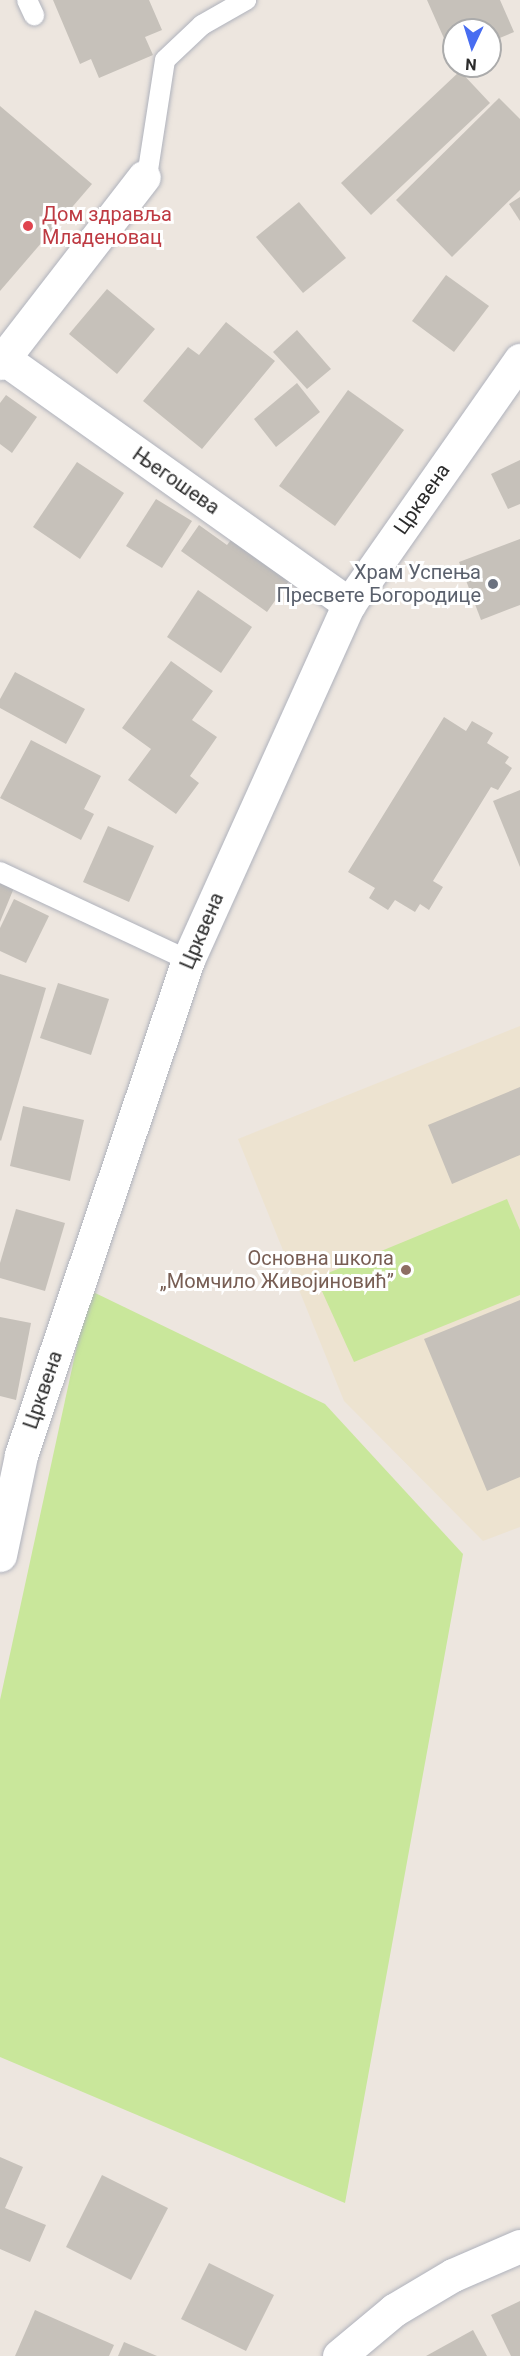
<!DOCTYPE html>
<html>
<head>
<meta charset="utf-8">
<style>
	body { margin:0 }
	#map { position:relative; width:520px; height:2356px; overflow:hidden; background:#ede6df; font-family:Roboto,sans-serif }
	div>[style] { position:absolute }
	.education>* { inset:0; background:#ede3d0 }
	.pitch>* { inset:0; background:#c9e79b }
	.building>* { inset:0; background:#c6c1ba }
	.roads { filter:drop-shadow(0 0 2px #afb2bc) drop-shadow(0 0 2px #afb2bc) }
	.service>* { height:20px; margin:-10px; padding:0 10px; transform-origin:10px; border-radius:10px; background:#fff }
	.minor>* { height:33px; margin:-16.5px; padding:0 16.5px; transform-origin:16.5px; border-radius:16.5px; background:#fff }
	.dots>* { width:16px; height:16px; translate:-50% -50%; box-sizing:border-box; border:3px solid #fff; border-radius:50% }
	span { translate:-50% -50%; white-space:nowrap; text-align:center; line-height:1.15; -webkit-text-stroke:6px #fff; paint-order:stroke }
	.health-label { font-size:20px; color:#be3a42 }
	.left { translate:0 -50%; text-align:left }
	.street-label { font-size:20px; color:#2c2c2c }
	.worship-label { font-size:20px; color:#5b616d }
	.right { translate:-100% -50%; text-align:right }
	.education-label { font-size:20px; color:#785e54 }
	.north { position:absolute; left:442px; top:18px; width:60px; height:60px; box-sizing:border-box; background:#fff; border:2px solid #ababab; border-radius:50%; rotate:184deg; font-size:16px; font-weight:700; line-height:24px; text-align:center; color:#2c2c2c }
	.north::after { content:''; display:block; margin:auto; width:21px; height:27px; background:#486df1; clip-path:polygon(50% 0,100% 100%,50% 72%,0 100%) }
</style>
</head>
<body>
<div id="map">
	<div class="education">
		<div style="clip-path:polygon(520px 1026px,520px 1527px,483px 1541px,344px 1401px,238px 1139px)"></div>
	</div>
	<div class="pitch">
		<div style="clip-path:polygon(507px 1199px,520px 1230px,520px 1295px,354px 1362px,316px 1278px)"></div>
		<div style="clip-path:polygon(89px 1290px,325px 1404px,463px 1554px,345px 2203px,0 2057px,0 1700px)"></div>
	</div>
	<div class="building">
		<div style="clip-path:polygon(53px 0,149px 0,162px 30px,145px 37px,153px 55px,99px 78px,91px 59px,80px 64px)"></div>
		<div style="clip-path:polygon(427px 0,500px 0,514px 32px,490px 42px,490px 30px,454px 30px,454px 61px)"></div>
		<div style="clip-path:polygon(460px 71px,490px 103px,371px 215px,341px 183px)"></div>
		<div style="clip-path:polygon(499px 98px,520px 119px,520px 190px,452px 257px,396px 200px)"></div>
		<div style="clip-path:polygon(0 106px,92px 184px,0 291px)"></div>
		<div style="clip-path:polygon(520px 197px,520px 221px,509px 204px)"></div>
		<div style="clip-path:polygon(299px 202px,346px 258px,303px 293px,256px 237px)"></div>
		<div style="clip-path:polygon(446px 275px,489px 306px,454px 352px,412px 321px)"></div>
		<div style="clip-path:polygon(107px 289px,155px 329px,117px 374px,69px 334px)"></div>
		<div style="clip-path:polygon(226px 322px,275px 361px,202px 449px,143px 401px,188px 347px,199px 355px)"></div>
		<div style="clip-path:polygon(297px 330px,331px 369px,307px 389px,273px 352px)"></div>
		<div style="clip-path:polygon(297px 383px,320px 412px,276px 447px,254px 419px)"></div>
		<div style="clip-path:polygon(348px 390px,404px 430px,335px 526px,279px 486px)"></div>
		<div style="clip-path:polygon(6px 395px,37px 417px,12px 453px,0 444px,0 403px)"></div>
		<div style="clip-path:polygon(520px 460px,520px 504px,508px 509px,491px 474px)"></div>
		<div style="clip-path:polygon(77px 462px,124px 493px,80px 559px,33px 527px)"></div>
		<div style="clip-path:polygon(156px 499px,192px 521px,162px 568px,126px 546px)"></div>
		<div style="clip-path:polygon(199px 525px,227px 545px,238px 531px,296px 571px,267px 612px,181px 551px)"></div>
		<div style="clip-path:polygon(520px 539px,520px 605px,481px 620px,459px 562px)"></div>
		<div style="clip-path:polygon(198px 590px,252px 627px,221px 673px,167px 637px)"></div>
		<div style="clip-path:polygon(171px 661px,213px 691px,192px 720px,217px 737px,190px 776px,199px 783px,176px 814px,128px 780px,151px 749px,122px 728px)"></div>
		<div style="clip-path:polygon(15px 672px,85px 709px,66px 744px,0 708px,0 699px)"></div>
		<div style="clip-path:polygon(444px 717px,466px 731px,472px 721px,493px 733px,487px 743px,509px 757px,505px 763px,512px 768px,498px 790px,491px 787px,433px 881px,443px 887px,429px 910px,420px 904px,415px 912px,395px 900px,388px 910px,369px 898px,375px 888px,348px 872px)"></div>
		<div style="clip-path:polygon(31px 740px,101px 776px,84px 809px,94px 814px,81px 840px,0 798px)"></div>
		<div style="clip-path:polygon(520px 790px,520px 867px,493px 801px)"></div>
		<div style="clip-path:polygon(108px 826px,154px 846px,129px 902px,83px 882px)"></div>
		<div style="clip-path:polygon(0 877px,16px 883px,0 922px)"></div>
		<div style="clip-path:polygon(14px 899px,49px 916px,26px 963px,0 951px,0 928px)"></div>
		<div style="clip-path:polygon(0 974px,46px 988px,1px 1141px,0 1140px)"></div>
		<div style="clip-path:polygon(58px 983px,109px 999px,91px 1055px,40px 1038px)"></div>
		<div style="clip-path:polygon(520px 1087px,520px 1155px,452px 1184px,428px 1125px)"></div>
		<div style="clip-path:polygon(23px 1106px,84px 1120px,70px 1181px,10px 1166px)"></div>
		<div style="clip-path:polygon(16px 1209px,65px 1223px,45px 1291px,0 1278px,0 1263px)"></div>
		<div style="clip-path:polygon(520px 1300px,520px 1477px,487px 1491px,424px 1339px)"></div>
		<div style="clip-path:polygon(0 1317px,31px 1323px,16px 1400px,0 1396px)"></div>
		<div style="clip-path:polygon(0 2157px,23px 2167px,5px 2208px,46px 2225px,30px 2262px,0 2249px)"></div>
		<div style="clip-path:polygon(102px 2175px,168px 2208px,131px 2280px,66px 2247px)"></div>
		<div style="clip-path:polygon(209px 2263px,274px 2295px,246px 2351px,181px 2319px)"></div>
		<div style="clip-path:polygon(520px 2301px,520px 2356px,511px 2356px,491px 2315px)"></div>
		<div style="clip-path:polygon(35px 2310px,114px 2345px,109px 2356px,15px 2356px)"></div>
		<div style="clip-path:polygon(473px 2330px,487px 2356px,426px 2356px)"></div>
		<div style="clip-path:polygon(124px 2342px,157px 2356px,118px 2356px)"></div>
	</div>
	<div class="roads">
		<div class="service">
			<div style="left:27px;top:0;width:17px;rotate:65deg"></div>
			<div style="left:144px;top:177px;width:8px;rotate:-60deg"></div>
			<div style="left:148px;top:170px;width:111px;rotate:-81.2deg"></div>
			<div style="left:165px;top:60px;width:51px;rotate:-43.4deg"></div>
			<div style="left:202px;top:25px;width:51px;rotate:-29.6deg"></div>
			<div style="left:0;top:872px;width:208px;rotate:25.1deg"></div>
		</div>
		<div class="minor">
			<div style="left:3px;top:358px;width:425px;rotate:35.4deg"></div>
			<div style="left:0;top:363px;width:235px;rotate:-52.3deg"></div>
			<div style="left:0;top:1555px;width:102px;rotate:-78.1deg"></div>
			<div style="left:21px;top:1455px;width:522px;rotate:-71.36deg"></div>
			<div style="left:188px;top:960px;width:391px;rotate:-65.7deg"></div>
			<div style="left:349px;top:604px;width:298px;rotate:-55deg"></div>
			<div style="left:339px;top:2356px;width:72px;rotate:-39.9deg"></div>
			<div style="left:394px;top:2310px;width:69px;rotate:-30.7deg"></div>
			<div style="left:453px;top:2275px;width:73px;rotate:-23.4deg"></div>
		</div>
	</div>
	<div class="dots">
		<div style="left:28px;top:226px;background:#e0444e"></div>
		<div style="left:493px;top:584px;background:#6b7280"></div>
		<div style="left:406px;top:1270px;background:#8d6e63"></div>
	</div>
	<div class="health-label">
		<span class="left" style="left:42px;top:226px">Дом здравља<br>Младеновац</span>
	</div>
	<div class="street-label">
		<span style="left:176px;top:481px;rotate:35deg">Његошева</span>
		<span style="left:422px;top:499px;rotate:-55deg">Црквена</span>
		<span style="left:202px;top:931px;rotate:-67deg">Црквена</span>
		<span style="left:43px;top:1390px;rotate:-71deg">Црквена</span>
	</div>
	<div class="worship-label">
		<span class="right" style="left:481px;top:584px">Храм Успења<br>Пресвете Богородице</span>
	</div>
	<div class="education-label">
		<span class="right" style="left:394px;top:1270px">Основна школа<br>„Момчило Живојиновић”</span>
	</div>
	<div class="north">N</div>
</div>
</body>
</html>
